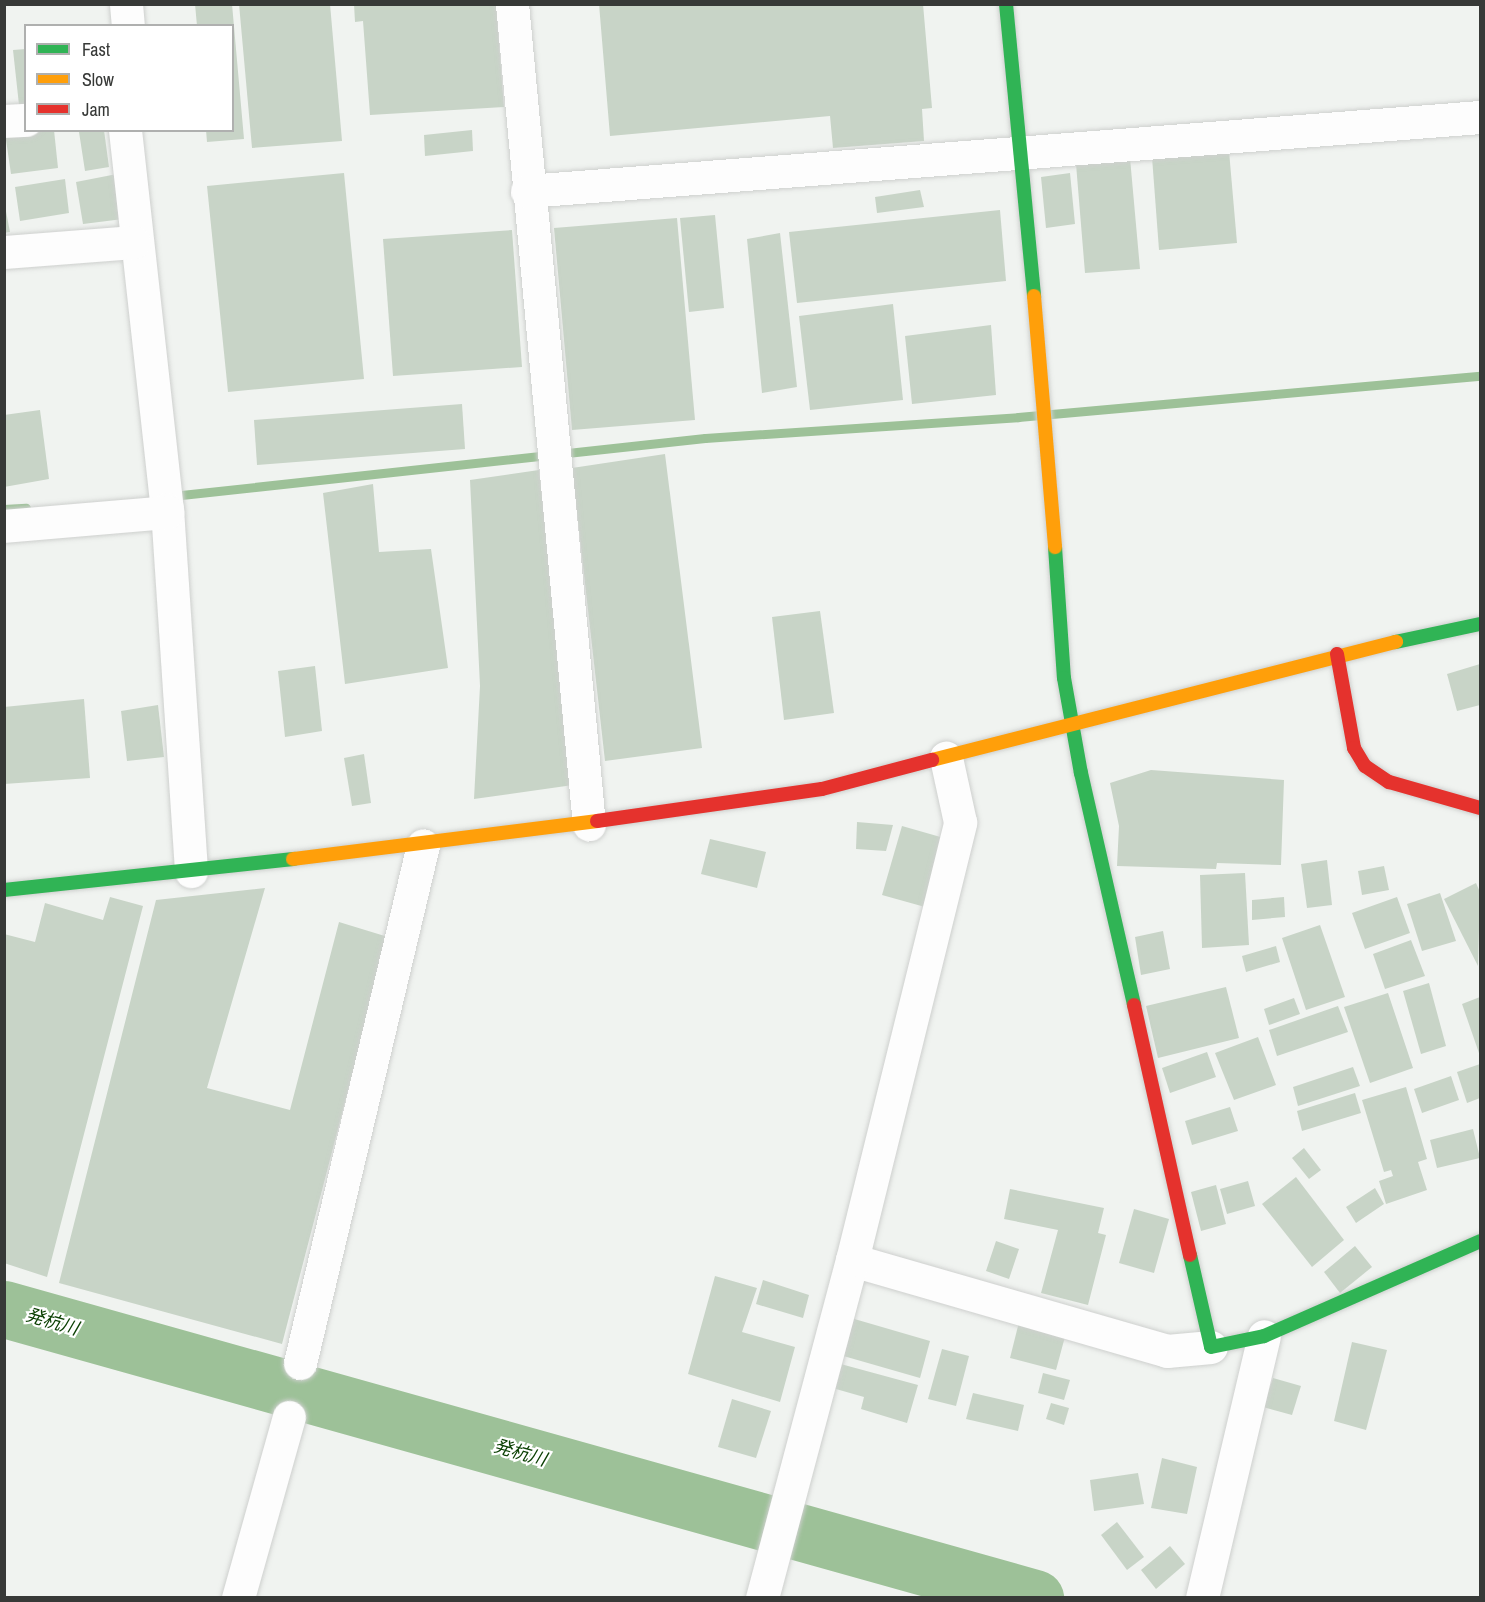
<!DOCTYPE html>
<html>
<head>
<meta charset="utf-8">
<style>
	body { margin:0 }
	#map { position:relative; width:1485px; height:1602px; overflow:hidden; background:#f0f3f0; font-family:"Archivo Narrow","Noto Sans JP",sans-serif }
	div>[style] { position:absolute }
	.stream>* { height:9px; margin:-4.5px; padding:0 4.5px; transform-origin:4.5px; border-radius:4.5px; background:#9dc198 }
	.river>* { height:57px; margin:-28.5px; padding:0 28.5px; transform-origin:28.5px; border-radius:28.5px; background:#9dc198 }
	.building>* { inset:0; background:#c8d4c7 }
	.roads { filter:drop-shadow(0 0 2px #ced0ce) drop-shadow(0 0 2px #ced0ce) }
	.street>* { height:33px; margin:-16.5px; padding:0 16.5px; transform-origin:16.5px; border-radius:16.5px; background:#fdfdfd }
	.fast>* { height:14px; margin:-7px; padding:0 7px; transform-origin:7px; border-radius:7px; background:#30b455 }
	.slow>* { height:14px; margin:-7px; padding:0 7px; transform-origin:7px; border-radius:7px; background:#ff9f0a }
	.jam>* { height:14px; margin:-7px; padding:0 7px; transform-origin:7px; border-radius:7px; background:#e5322d }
	span { translate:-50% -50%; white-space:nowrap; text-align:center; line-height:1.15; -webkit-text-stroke:4.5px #fff; paint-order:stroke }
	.water-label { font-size:18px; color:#0b4003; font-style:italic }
	.frame { position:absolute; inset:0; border:6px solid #373937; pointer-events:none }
	.legend { position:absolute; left:24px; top:24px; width:210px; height:108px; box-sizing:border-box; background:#fff; border:2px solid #afb0af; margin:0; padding:8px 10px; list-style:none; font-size:18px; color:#373937 }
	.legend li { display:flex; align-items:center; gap:12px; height:30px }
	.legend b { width:30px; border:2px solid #afb0af }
</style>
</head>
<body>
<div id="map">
	<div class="stream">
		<div style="left:172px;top:496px;width:536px;rotate:-6.21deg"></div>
		<div style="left:705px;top:438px;width:314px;rotate:-3.8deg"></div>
		<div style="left:1018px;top:417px;width:464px;rotate:-5.1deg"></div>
		<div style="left:4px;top:509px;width:22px;rotate:-3deg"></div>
	</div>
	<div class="river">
		<div style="left:4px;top:1309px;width:1071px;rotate:15.66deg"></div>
	</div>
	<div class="building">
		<div style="clip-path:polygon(195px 4px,232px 4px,244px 139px,207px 142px,206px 130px,232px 130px,232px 26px,197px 26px)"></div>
		<div style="clip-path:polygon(239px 4px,330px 4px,342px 141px,252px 148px)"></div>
		<div style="clip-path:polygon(354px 4px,496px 4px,504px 107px,370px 115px,363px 21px,355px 22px)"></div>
		<div style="clip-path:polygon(599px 4px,923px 4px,932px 108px,922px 109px,924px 141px,833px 148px,830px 116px,610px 136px)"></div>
		<div style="clip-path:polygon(26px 49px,26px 105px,19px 105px,13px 50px)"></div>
		<div style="clip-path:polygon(26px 130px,54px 130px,58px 168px,11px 174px,5px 133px)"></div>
		<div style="clip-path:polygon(86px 130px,104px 130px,109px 167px,85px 171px,79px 132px)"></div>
		<div style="clip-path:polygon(472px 130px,473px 151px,425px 156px,424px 135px)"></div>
		<div style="clip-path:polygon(1229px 151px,1237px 243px,1159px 250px,1152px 157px)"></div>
		<div style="clip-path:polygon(1130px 158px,1140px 269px,1085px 273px,1076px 164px)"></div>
		<div style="clip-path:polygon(344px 173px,364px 379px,228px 392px,207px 186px)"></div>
		<div style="clip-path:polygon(1070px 173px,1075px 224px,1046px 228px,1041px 177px)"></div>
		<div style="clip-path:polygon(117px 174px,123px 219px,83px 224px,76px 182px)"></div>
		<div style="clip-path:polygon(65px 179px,69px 213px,20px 221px,15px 187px)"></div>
		<div style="clip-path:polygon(920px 190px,924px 207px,877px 213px,875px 197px)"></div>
		<div style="clip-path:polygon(4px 201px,10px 232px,4px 233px)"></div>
		<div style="clip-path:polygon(1000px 210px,1006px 281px,797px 303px,789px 232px)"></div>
		<div style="clip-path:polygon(715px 215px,724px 308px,689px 312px,680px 218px)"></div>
		<div style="clip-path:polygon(677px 218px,695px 420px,572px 430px,554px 228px)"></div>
		<div style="clip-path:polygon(512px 230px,522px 367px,393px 376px,383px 239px)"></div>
		<div style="clip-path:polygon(780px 233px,797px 387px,762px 393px,747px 239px)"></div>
		<div style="clip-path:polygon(893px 304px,903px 400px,810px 410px,799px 316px)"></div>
		<div style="clip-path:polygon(991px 325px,996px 395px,912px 404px,905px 336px)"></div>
		<div style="clip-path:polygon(462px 404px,465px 449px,257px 465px,254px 420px)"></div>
		<div style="clip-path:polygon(40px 410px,49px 479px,4px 487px,4px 415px)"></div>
		<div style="clip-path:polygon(665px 454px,702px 748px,605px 761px,572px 468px)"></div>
		<div style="clip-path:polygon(539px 470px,573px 785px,474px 799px,480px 686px,470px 480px)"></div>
		<div style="clip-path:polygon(373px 484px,379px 552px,431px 549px,448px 668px,345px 684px,323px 493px)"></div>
		<div style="clip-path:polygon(820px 611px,834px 713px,784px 720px,772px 617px)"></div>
		<div style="clip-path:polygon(1480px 664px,1480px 705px,1457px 711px,1447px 674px)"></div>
		<div style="clip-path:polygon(315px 666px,322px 731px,285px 737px,278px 671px)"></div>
		<div style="clip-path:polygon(84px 699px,90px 778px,4px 784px,4px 707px)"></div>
		<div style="clip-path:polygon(158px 705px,164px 757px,127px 761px,121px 711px)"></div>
		<div style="clip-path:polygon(364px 754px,371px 803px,352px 806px,344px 758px)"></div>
		<div style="clip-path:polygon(1151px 770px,1284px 780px,1281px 865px,1217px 863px,1216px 869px,1117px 866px,1119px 826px,1110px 783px)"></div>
		<div style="clip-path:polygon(857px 822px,893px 825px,886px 851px,856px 849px)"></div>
		<div style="clip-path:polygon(902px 826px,944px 838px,925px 907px,882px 895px)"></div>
		<div style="clip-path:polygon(710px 839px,766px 852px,757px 888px,701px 874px)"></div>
		<div style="clip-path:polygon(1327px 860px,1332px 905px,1307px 908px,1301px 864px)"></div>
		<div style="clip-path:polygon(1384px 866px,1389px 890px,1362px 895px,1358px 871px)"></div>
		<div style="clip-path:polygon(1245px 873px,1249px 945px,1202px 948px,1200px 875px)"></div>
		<div style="clip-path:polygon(1476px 883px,1480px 892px,1478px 966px,1444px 899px)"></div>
		<div style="clip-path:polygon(265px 888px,207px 1088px,290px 1110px,339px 922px,388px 937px,282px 1344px,59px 1283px,156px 900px)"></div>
		<div style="clip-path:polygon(1440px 893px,1456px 941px,1422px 951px,1407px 904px)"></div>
		<div style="clip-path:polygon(110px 897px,143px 906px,47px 1277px,4px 1263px,4px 934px,35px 942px,45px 903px,103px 920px)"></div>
		<div style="clip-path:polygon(1284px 897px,1285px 917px,1252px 920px,1252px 900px)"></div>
		<div style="clip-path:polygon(1397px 897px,1410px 933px,1365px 949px,1352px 913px)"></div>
		<div style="clip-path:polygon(1320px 925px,1345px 997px,1306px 1010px,1282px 938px)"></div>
		<div style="clip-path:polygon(1163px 931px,1170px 969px,1141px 975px,1135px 937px)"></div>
		<div style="clip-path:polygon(1411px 940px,1425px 976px,1385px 989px,1373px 954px)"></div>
		<div style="clip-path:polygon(1276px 946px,1280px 962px,1246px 972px,1242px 956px)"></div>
		<div style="clip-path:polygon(1429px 983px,1446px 1046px,1421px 1054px,1403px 991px)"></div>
		<div style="clip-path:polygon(1226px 987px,1239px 1038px,1158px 1058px,1146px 1006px)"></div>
		<div style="clip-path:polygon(1388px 993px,1413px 1068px,1370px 1083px,1344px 1007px)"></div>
		<div style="clip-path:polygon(1480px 997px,1480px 1056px,1462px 1004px)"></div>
		<div style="clip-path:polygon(1294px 998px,1300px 1014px,1269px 1025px,1264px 1009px)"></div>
		<div style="clip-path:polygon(1338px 1006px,1348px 1032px,1277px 1056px,1269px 1030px)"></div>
		<div style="clip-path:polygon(1258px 1037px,1276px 1085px,1234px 1100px,1215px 1053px)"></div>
		<div style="clip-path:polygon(1207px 1052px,1216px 1077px,1170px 1093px,1162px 1068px)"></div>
		<div style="clip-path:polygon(1480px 1064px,1480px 1098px,1467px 1103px,1457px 1072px)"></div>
		<div style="clip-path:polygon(1353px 1067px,1360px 1086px,1298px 1106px,1293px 1087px)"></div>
		<div style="clip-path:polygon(1451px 1076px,1459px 1100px,1422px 1113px,1414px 1089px)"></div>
		<div style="clip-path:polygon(1406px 1087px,1427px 1159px,1418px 1162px,1427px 1190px,1386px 1204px,1379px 1181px,1393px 1176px,1391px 1170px,1384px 1172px,1362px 1100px)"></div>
		<div style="clip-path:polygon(1355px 1093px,1361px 1113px,1302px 1131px,1297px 1111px)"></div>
		<div style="clip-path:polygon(1230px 1107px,1238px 1131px,1192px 1145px,1185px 1121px)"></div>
		<div style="clip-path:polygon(1473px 1129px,1480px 1158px,1437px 1168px,1430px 1140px)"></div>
		<div style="clip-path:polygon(1304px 1148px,1321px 1170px,1309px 1179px,1292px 1158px)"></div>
		<div style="clip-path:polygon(1296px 1177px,1344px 1240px,1312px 1267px,1262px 1204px)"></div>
		<div style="clip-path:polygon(1248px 1181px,1255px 1206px,1227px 1214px,1220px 1189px)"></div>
		<div style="clip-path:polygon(1216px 1185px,1226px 1224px,1201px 1231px,1191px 1192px)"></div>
		<div style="clip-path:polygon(1375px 1188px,1384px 1204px,1356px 1223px,1346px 1207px)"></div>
		<div style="clip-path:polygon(1010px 1189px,1104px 1208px,1098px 1233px,1106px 1235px,1088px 1305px,1041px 1293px,1058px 1230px,1004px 1219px)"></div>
		<div style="clip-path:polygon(1134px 1209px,1169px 1219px,1154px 1273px,1119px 1263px)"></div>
		<div style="clip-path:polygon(996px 1241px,1019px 1249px,1009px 1279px,986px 1271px)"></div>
		<div style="clip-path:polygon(1355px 1246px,1372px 1267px,1340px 1293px,1324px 1272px)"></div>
		<div style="clip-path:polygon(715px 1276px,757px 1288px,742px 1332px,795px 1347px,780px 1402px,688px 1374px)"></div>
		<div style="clip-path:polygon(763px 1280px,809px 1295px,803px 1318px,756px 1304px)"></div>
		<div style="clip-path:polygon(851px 1318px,930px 1341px,920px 1378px,840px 1355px)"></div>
		<div style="clip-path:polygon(1020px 1318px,1066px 1333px,1056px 1370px,1010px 1358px)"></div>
		<div style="clip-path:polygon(1352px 1342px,1387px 1350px,1366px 1430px,1334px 1421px)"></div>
		<div style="clip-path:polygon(942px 1349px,969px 1356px,956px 1406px,928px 1399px)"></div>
		<div style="clip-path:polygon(837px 1363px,918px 1385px,907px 1423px,861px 1409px,864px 1397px,829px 1387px)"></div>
		<div style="clip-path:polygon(1043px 1373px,1070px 1380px,1064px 1400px,1038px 1393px)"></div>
		<div style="clip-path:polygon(1273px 1378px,1301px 1386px,1292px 1415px,1263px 1407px)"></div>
		<div style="clip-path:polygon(973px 1393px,1024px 1405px,1018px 1431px,966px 1419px)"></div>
		<div style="clip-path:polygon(732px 1399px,771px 1411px,756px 1458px,718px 1447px)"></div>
		<div style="clip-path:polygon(1051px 1403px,1069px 1408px,1064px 1425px,1046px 1419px)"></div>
		<div style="clip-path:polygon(1162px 1458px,1197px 1467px,1187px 1514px,1151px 1508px)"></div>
		<div style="clip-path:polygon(1138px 1473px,1144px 1504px,1094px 1511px,1090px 1480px)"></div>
		<div style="clip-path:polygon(1117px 1522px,1144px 1557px,1127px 1570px,1101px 1535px)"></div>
		<div style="clip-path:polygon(1170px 1546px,1185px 1564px,1156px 1589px,1141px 1570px)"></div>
	</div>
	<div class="roads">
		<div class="street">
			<div style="left:126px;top:4px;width:22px;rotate:85deg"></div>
			<div style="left:512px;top:4px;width:824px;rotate:84.64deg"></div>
			<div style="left:4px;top:121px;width:22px;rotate:-3deg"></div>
			<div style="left:125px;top:130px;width:381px;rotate:83.7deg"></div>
			<div style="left:167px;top:509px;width:363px;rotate:86.2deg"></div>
			<div style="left:527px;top:191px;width:956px;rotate:-4.44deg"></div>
			<div style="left:4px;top:252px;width:130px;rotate:-4.4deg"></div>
			<div style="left:4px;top:526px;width:164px;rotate:-4.9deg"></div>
			<div style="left:852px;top:1260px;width:328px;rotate:16.1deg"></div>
			<div style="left:1167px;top:1351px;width:44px;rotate:-5.2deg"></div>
			<div style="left:300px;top:1363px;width:532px;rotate:-76.64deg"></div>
			<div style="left:238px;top:1598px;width:188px;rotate:-74.3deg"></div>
			<div style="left:762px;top:1598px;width:350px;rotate:-75.1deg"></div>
			<div style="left:852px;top:1260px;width:451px;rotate:-76.1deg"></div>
			<div style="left:960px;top:822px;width:66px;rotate:-102.3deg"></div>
			<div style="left:1202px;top:1598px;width:269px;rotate:-76.7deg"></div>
		</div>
		<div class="fast">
			<div style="left:1006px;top:4px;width:293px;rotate:84.5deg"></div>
			<div style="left:1055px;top:547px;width:131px;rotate:86.1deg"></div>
			<div style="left:1064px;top:678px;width:97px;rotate:79.9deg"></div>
			<div style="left:1081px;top:773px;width:238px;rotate:77.1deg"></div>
			<div style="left:1396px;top:642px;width:86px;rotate:-12.1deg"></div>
			<div style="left:4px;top:890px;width:291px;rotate:-6.1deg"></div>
			<div style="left:1190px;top:1255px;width:94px;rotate:77.1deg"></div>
			<div style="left:1211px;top:1347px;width:54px;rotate:-11.7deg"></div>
			<div style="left:1264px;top:1336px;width:236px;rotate:-23.7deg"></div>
		</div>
		<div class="slow">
			<div style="left:1034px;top:296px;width:252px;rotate:85.2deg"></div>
			<div style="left:932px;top:760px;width:479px;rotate:-14.3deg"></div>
			<div style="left:293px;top:859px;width:306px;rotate:-7.1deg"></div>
		</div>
		<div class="jam">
			<div style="left:1337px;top:654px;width:96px;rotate:79.7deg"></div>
			<div style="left:1354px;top:748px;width:21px;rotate:59deg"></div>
			<div style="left:1365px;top:766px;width:29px;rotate:34deg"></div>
			<div style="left:1389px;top:782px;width:95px;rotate:15.9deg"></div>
			<div style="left:597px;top:821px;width:227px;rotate:-8.1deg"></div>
			<div style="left:822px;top:789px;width:114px;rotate:-14.8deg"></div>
			<div style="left:1134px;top:1005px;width:256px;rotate:77.4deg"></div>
		</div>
	</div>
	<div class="water-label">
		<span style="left:52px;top:1322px;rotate:16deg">発杭川</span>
		<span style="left:520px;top:1453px;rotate:16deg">発杭川</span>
	</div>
	<div class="frame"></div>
	<ul class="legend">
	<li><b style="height:8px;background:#30b455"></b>Fast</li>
	<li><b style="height:8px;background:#ff9f0a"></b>Slow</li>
	<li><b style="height:8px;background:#e5322d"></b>Jam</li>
	</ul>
</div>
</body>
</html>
